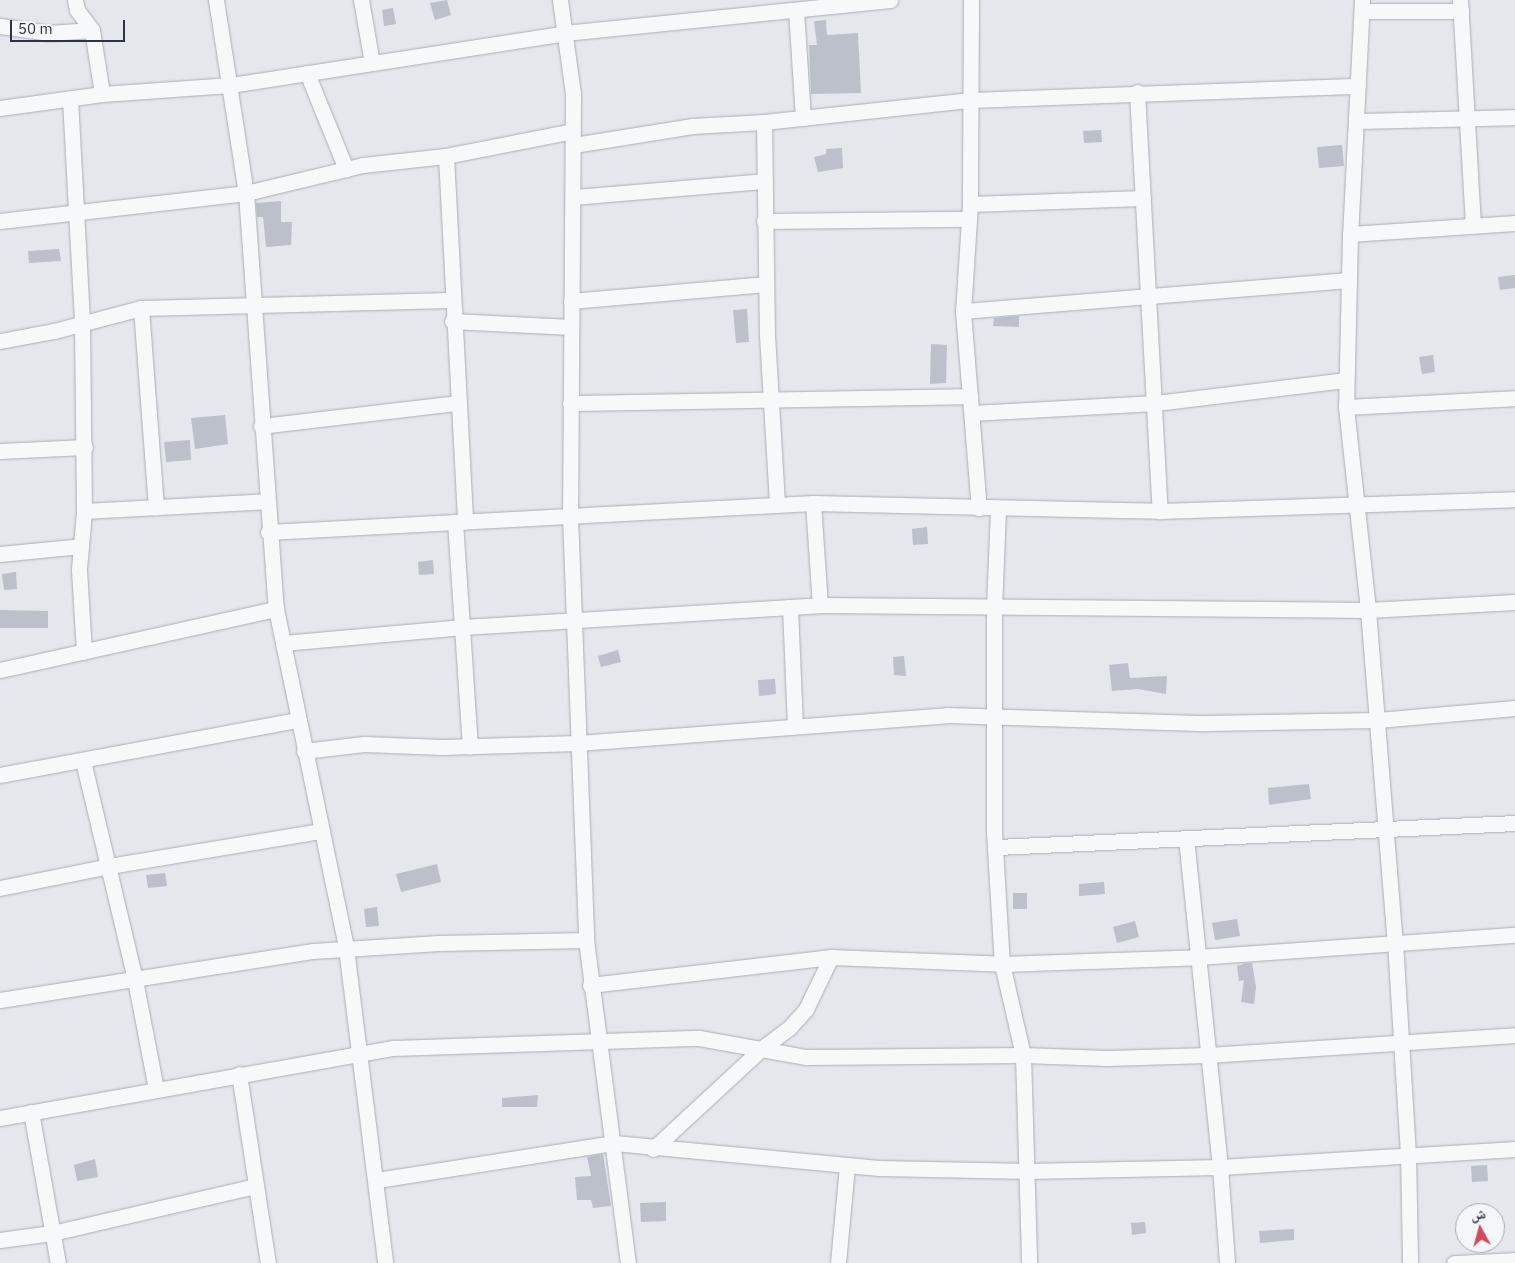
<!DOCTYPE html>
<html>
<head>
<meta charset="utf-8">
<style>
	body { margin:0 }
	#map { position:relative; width:1515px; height:1263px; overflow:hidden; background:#e4e7ec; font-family:"IBM Plex Sans","Noto Naskh Arabic",sans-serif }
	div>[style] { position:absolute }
	.building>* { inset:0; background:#bbc0ca }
	.roads { filter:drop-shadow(0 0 1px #a9aeb7) drop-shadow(0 0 1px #a9aeb7) }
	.minor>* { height:15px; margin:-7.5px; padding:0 7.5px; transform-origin:7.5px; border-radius:7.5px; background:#f7f8fa }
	span { translate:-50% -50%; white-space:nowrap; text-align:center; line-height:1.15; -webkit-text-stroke:4px #f4f6f9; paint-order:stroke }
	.north { position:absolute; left:1455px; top:1203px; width:50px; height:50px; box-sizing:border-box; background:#f4f6f9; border:1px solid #a4a8b1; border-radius:50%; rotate:353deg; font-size:14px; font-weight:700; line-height:20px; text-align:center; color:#2b3445 }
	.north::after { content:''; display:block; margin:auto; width:18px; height:22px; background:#d1495b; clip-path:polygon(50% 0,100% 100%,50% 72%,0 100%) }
	.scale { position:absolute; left:10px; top:20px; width:115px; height:22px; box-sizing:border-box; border:2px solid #2b3445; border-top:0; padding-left:6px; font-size:15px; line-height:18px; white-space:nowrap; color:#2b3445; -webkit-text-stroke:4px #f4f6f9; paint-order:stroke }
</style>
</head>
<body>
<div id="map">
	<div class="building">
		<div style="clip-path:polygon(447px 0,451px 15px,435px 20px,430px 3px)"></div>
		<div style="clip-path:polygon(393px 8px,396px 24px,384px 26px,382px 10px)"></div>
		<div style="clip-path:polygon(826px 20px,827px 35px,858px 33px,861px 93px,811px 94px,809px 45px,817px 45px,814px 21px)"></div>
		<div style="clip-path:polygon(1101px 130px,1102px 142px,1084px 143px,1083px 131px)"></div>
		<div style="clip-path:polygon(1342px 145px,1344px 166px,1319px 168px,1317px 147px)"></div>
		<div style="clip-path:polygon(842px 148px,843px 168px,818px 172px,814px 157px,826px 154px,826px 149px)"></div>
		<div style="clip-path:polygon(281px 201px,281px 222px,292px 222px,291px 245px,266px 247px,263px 217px,257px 217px,256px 203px)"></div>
		<div style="clip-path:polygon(59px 249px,61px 261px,29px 263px,28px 251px)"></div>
		<div style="clip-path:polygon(1515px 275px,1515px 288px,1500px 290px,1498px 277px)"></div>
		<div style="clip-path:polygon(747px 309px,749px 342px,736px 343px,733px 310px)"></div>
		<div style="clip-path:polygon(1019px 316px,1019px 327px,993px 326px,994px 318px)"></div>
		<div style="clip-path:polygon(931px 344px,947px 345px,946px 383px,930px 384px)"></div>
		<div style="clip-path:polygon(1433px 355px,1435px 372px,1422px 374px,1419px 357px)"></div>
		<div style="clip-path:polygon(225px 415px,228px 444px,195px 449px,191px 418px)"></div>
		<div style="clip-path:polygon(190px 440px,191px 460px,166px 462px,164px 442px)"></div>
		<div style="clip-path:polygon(927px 527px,928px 544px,913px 545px,912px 529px)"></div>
		<div style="clip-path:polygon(433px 560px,434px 574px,419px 575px,418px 562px)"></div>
		<div style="clip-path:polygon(16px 572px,17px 589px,4px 590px,2px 574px)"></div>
		<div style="clip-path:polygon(0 610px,48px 611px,48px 628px,0 628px)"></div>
		<div style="clip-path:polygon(618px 650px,621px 662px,601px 667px,598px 656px)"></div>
		<div style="clip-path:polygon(904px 656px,906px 676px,894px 675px,893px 657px)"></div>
		<div style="clip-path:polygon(1128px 663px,1130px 678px,1167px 676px,1166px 694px,1138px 689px,1112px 691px,1109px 665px)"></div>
		<div style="clip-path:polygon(775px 679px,776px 694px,759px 696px,758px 680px)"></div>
		<div style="clip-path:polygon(1309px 784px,1311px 799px,1269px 805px,1268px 788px)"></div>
		<div style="clip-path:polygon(437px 864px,441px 882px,401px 892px,396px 874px)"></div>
		<div style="clip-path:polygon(165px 873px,167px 886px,148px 888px,146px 875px)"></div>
		<div style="clip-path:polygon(1104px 882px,1105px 894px,1079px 896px,1079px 884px)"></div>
		<div style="clip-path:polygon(1013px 893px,1027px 893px,1027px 909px,1013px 909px)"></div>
		<div style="clip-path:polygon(377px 907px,379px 926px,366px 927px,364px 909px)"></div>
		<div style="clip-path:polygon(1237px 919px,1240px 936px,1215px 940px,1212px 923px)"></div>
		<div style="clip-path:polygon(1135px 921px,1139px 937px,1117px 943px,1113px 927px)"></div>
		<div style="clip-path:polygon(1246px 963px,1252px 963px,1256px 987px,1254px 1004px,1241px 1002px,1244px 980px,1239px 981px,1237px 966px)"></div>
		<div style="clip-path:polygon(538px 1095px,537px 1107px,502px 1107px,502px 1098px)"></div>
		<div style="clip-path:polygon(603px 1154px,611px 1206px,593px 1208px,591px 1200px,577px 1200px,575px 1177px,591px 1176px,587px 1157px)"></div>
		<div style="clip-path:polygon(95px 1159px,98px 1177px,77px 1181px,74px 1165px)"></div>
		<div style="clip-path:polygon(1487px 1165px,1488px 1181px,1472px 1182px,1471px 1166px)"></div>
		<div style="clip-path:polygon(666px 1202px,666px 1221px,641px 1222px,640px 1203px)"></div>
		<div style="clip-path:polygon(1145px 1222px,1146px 1233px,1132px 1235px,1131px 1223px)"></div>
		<div style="clip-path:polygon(1294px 1229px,1294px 1240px,1260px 1243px,1259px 1231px)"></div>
	</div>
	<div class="roads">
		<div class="minor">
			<div style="left:75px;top:0;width:10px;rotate:79deg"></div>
			<div style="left:77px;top:10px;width:25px;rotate:53deg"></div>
			<div style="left:92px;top:30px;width:65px;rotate:81.1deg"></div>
			<div style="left:216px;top:0;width:195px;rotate:81.2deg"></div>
			<div style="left:246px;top:193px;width:417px;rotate:85.9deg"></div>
			<div style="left:276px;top:609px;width:346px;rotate:78.3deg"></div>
			<div style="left:346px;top:948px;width:317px;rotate:82.9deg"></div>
			<div style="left:361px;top:0;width:64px;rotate:80.1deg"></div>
			<div style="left:560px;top:0;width:95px;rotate:82.1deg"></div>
			<div style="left:573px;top:94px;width:422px;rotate:90.4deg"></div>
			<div style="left:570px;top:516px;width:424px;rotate:87.8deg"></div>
			<div style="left:586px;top:940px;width:326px;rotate:82.6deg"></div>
			<div style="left:971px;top:0;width:204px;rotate:90.3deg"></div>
			<div style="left:970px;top:204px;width:107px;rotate:93.7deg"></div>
			<div style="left:963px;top:311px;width:198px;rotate:85.4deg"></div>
			<div style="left:1362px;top:0;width:234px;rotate:92.9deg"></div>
			<div style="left:1350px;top:234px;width:173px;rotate:91.3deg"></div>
			<div style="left:1346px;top:407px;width:204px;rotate:83.8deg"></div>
			<div style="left:1368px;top:610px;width:333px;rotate:85.4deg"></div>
			<div style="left:1395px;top:942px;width:212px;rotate:86.5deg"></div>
			<div style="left:1408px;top:1154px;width:109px;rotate:88.9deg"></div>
			<div style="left:1460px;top:0;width:225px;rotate:86.7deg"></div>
			<div style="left:796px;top:10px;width:108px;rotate:86.3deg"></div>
			<div style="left:1362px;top:11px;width:99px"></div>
			<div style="left:0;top:26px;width:49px;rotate:8.1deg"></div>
			<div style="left:49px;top:33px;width:43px;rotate:-4deg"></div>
			<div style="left:307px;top:73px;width:104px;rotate:67.9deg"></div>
			<div style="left:1137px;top:92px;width:420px;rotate:86.9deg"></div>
			<div style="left:70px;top:99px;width:224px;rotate:86.9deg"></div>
			<div style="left:82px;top:323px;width:188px;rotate:89.4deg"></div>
			<div style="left:0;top:108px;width:103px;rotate:-7.8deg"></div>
			<div style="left:102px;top:94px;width:129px;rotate:-4deg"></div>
			<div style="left:231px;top:85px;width:338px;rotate:-8.8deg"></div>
			<div style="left:565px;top:33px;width:327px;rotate:-5.8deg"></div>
			<div style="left:1356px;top:121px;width:159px;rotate:-1.4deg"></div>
			<div style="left:764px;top:122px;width:213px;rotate:89.2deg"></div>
			<div style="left:767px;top:335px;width:169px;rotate:86.6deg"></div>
			<div style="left:574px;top:145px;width:120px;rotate:-9.1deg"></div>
			<div style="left:692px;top:126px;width:72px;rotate:-3.2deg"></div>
			<div style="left:764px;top:122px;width:208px;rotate:-6.1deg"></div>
			<div style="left:971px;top:100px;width:387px;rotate:-2.1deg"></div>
			<div style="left:446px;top:156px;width:366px;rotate:87deg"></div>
			<div style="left:574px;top:197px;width:191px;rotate:-4.8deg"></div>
			<div style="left:970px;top:204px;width:173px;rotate:-2deg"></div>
			<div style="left:0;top:221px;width:248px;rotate:-6.5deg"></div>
			<div style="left:246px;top:193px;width:120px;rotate:-13.5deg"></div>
			<div style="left:363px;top:165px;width:83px;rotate:-6.2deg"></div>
			<div style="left:446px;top:156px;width:129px;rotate:-11.1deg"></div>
			<div style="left:764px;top:221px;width:205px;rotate:-0.6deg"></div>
			<div style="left:1350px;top:234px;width:165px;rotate:-3.8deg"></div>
			<div style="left:571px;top:301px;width:196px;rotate:-5deg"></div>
			<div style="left:141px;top:308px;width:200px;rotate:85.7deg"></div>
			<div style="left:963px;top:311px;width:386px;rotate:-4.6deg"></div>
			<div style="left:452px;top:321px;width:119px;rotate:2.9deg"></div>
			<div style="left:0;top:341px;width:55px;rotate:-10.5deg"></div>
			<div style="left:54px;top:331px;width:90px;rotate:-14.8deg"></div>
			<div style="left:141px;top:308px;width:310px;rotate:-1.5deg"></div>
			<div style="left:570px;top:403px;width:400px;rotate:-1deg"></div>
			<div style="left:1346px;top:407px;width:169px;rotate:-3deg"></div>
			<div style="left:972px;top:413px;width:184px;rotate:-3.1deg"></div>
			<div style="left:1156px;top:403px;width:190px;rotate:-6.9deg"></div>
			<div style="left:261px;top:426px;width:197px;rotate:-6.7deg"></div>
			<div style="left:0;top:451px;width:85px;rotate:-2.7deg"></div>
			<div style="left:813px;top:503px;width:102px;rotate:86.1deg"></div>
			<div style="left:998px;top:509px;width:99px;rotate:92.3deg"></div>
			<div style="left:994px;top:608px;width:223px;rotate:90deg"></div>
			<div style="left:994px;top:831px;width:133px;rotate:86.6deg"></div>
			<div style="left:1002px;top:964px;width:93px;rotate:77deg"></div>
			<div style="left:1023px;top:1055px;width:208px;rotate:88.3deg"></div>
			<div style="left:455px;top:522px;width:225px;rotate:86.2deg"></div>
			<div style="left:268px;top:532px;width:546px;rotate:-3.05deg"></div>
			<div style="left:813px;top:503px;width:347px;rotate:1.3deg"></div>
			<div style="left:1160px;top:511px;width:355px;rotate:-1.9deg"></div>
			<div style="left:81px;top:546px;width:24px;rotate:95deg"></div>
			<div style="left:79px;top:570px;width:82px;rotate:86.5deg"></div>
			<div style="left:0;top:554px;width:81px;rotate:-5.6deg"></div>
			<div style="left:81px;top:546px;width:35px;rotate:-85deg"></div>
			<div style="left:84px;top:511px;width:182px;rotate:-3.1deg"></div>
			<div style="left:790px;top:607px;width:119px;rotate:87.6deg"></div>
			<div style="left:283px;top:643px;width:181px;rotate:-5.1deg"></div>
			<div style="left:463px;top:627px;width:358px;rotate:-3.5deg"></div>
			<div style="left:820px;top:605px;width:548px;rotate:0.52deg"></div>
			<div style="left:1368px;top:610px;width:147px;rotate:-3.1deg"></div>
			<div style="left:0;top:670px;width:283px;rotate:-12.5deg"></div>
			<div style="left:304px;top:751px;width:60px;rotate:-6.7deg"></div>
			<div style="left:364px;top:744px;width:78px;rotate:2.2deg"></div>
			<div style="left:442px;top:747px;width:136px;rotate:-1.7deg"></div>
			<div style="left:578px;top:743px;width:370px;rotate:-4.3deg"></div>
			<div style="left:947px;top:715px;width:259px;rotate:1.8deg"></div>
			<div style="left:1206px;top:723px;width:171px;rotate:-1deg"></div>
			<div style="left:1377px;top:720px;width:139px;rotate:-5deg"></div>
			<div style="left:83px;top:761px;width:225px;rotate:76.6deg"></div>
			<div style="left:135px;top:980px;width:111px;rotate:79.1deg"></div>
			<div style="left:0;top:775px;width:302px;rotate:-10.5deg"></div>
			<div style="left:1186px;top:838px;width:331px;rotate:84.1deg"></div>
			<div style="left:1220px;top:1167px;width:96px;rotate:85.8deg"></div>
			<div style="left:997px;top:847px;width:519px;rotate:-2.65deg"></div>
			<div style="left:0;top:888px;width:111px;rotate:-11.4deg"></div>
			<div style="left:109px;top:866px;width:215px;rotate:-9.4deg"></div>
			<div style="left:590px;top:985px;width:243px;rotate:-6.6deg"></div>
			<div style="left:831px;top:957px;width:171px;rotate:2.3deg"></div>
			<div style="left:1002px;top:964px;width:196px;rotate:-2deg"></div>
			<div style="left:1198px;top:957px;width:318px;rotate:-4deg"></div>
			<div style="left:0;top:1000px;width:317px;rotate:-8.9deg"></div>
			<div style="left:313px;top:951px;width:126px;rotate:-3.6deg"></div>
			<div style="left:439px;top:943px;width:147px;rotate:-1.2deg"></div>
			<div style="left:239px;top:1074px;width:191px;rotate:81.3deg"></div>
			<div style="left:31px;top:1112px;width:153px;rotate:79.9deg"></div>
			<div style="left:0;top:1118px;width:399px;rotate:-10.1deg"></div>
			<div style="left:393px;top:1048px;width:306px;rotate:-1.9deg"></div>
			<div style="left:699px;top:1038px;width:109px;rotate:10.1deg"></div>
			<div style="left:806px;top:1057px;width:217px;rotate:-0.5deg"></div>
			<div style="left:1023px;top:1055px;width:84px;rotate:2deg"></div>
			<div style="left:1107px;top:1058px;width:101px;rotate:-1.7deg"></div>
			<div style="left:1208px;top:1055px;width:308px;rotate:-3.7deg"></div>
			<div style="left:653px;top:1149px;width:147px;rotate:-42.8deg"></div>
			<div style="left:761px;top:1049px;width:35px;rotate:-37deg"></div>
			<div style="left:789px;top:1028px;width:25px;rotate:-48deg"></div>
			<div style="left:806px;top:1009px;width:58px;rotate:-64.3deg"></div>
			<div style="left:377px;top:1180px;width:240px;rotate:-8.9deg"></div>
			<div style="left:614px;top:1143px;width:266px;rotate:5.4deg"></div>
			<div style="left:879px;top:1168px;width:149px;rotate:1.2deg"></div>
			<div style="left:1028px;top:1171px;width:192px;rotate:-1.2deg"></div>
			<div style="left:1220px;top:1167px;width:296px;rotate:-3.5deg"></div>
			<div style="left:0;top:1240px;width:52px;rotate:-7.7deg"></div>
			<div style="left:52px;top:1233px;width:209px;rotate:-13deg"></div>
			<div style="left:838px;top:1263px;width:97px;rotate:-84.7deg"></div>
			<div style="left:1454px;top:1263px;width:61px;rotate:-2.8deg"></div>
		</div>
	</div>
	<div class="north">ش</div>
	<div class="scale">50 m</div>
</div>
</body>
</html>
